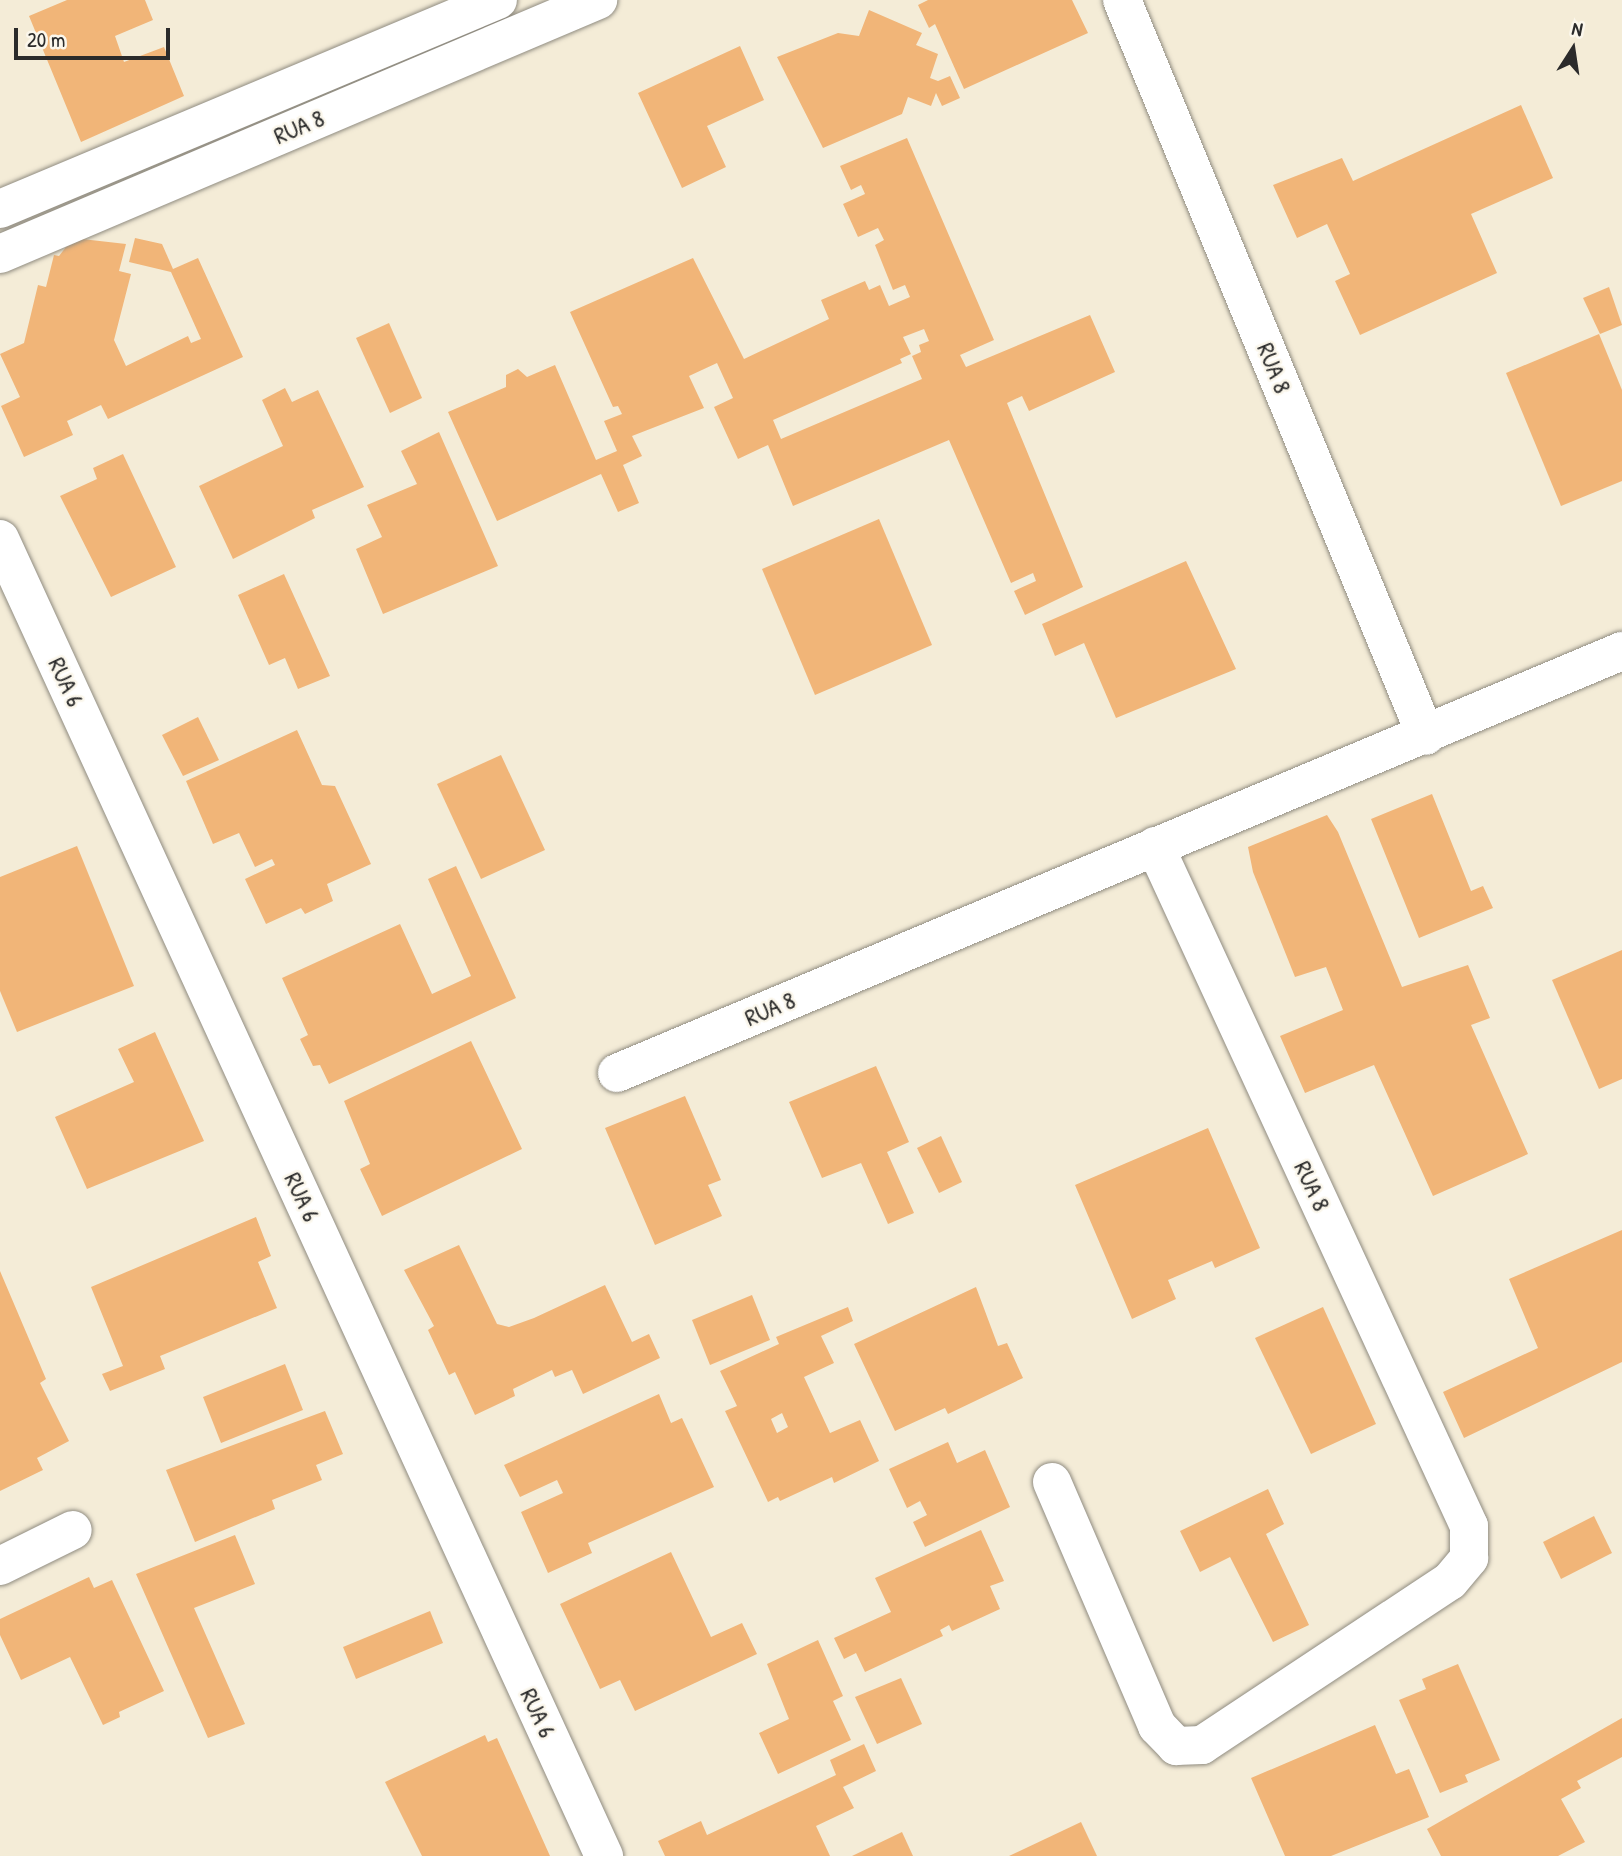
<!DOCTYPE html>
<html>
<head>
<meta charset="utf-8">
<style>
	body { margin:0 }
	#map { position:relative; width:1622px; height:1856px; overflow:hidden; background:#f4ecd7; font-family:"Patrick Hand",sans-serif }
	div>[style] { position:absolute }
	.building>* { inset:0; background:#f1b578 }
	.roads { filter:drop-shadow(0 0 2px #908c81) drop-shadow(0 0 2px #908c81) }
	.minor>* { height:38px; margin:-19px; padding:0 19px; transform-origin:19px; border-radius:19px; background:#fff }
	span { translate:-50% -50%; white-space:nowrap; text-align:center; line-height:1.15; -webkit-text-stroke:5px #fbf7ec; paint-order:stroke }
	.street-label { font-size:24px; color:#2b2b2b }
	.north { position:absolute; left:1538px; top:14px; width:70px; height:70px; -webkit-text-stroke:5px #fbf7ec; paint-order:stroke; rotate:12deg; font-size:19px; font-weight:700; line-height:28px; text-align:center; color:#2b2b2b }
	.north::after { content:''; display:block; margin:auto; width:24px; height:32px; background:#2b2b2b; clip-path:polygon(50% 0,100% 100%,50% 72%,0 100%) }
	.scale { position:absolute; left:14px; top:28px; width:156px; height:32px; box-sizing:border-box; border:4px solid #2b2b2b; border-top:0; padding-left:9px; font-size:21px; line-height:24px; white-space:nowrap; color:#2b2b2b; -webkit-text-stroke:5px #fbf7ec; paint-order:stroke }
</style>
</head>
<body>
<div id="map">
	<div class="building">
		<div style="clip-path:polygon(67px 0,145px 0,153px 20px,115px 36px,124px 62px,164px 47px,184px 96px,81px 142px,29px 16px)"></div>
		<div style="clip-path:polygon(928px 0,1072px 0,1088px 33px,964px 89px,935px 24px,929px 28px,918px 5px)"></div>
		<div style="clip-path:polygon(869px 10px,922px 33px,916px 45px,938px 54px,930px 78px,938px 81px,950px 76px,960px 98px,942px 106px,936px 93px,931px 106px,908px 97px,902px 114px,823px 148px,777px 57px,838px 33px,859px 36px)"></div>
		<div style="clip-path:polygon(740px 46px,764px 100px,707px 126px,726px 167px,682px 188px,638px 93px)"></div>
		<div style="clip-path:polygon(1521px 105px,1553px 178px,1471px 214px,1497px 273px,1360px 335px,1335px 281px,1350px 274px,1327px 224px,1297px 238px,1273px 185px,1342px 158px,1353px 181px)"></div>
		<div style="clip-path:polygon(evenodd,907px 138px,994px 340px,960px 355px,966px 367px,1090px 315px,1115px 372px,1029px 411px,1022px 396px,1007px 403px,1083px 587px,1025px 615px,1014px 591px,1036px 581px,1033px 573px,1011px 583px,949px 440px,793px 506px,768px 445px,738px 459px,714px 407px,733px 398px,717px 363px,689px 376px,704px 408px,632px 436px,642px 456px,623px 465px,639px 503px,618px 512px,601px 474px,497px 521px,448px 412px,506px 387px,506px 375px,518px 369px,527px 377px,555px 365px,596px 460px,617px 451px,604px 421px,622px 414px,618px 406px,613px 407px,570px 312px,693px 258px,744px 359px,829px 319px,821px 300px,865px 281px,869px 290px,880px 285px,889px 306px,910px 297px,905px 285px,893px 290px,875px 245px,884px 240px,878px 228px,858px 237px,843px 204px,865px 194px,861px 185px,851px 190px,840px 166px,907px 138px,924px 329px,929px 341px,919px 345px,921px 352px,912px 356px,922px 379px,781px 439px,773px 420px,902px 363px,900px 359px,911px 354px,903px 337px,924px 329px)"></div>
		<div style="clip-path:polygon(135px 238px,162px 244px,173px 269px,198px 258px,243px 357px,108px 419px,101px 405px,67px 421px,73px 435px,24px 457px,1px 406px,20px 397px,0 354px,24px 343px,38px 285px,46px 287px,54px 255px,59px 256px,66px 247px,82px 239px,126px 244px,119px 271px,131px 274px,114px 340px,126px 366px,188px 336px,191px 343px,201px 339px,171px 272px,129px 262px)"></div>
		<div style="clip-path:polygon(1609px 287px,1622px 325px,1600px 334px,1583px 298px)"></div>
		<div style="clip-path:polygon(389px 323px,422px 398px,390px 413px,356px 338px)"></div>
		<div style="clip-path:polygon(1599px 334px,1622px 390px,1622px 481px,1561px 506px,1506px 373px)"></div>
		<div style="clip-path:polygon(285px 388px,292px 402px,318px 390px,364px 487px,312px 510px,315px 518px,233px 559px,199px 486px,283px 446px,262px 400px)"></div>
		<div style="clip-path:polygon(439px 432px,498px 566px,383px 614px,356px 549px,382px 537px,367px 505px,417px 484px,401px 451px)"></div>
		<div style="clip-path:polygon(123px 454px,176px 567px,111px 597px,60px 496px,97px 479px,93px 468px)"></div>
		<div style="clip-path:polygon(879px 519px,932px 645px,815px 695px,762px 569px)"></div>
		<div style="clip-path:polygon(1186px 561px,1236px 669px,1116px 718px,1084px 643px,1055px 656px,1042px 624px)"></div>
		<div style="clip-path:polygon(284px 574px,330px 676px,298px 689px,285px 658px,269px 665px,238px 595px)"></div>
		<div style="clip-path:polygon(198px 717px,219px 760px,183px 776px,162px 735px)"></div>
		<div style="clip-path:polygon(297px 730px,322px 785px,335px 786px,371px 864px,327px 884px,333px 901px,305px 914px,301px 908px,266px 924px,245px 879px,275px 865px,272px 859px,255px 867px,239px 833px,213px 844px,186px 781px)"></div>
		<div style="clip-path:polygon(501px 755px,545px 850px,481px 879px,437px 784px)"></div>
		<div style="clip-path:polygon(1432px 794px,1471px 891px,1483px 886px,1493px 908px,1419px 938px,1371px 819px)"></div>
		<div style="clip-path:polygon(1327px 815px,1338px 832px,1402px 987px,1468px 965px,1490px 1018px,1471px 1025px,1528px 1154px,1433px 1196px,1374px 1065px,1305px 1093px,1280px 1036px,1343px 1010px,1326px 967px,1295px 977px,1253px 872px,1248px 847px)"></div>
		<div style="clip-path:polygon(77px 846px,134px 986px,17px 1032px,0 991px,0 877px)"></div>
		<div style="clip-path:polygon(456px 866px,516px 998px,329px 1084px,320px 1065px,313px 1066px,300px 1039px,308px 1035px,282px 978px,400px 924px,432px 994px,471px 976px,428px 879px)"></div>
		<div style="clip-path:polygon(1622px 950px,1622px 1079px,1599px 1089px,1552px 980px)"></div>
		<div style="clip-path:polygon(155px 1032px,204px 1141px,87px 1189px,55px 1117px,134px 1082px,118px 1049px)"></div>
		<div style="clip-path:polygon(471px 1041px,522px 1149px,382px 1216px,360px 1169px,370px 1164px,344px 1101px)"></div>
		<div style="clip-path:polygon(876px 1066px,909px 1142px,887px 1152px,914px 1213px,888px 1224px,861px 1163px,822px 1178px,789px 1102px)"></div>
		<div style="clip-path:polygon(685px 1096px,721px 1180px,708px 1185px,722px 1216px,655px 1245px,605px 1128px)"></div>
		<div style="clip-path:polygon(1208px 1128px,1260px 1248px,1215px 1268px,1212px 1261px,1168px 1280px,1176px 1299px,1132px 1319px,1075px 1185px)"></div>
		<div style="clip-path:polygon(941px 1136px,962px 1182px,939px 1193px,917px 1148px)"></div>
		<div style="clip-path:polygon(256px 1217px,271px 1256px,258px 1262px,277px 1308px,160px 1356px,165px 1369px,110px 1391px,102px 1374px,123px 1366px,91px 1287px)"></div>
		<div style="clip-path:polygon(1622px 1230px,1622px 1362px,1464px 1438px,1443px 1392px,1538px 1348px,1509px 1279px)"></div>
		<div style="clip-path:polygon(459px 1245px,497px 1324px,509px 1327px,534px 1318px,605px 1285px,632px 1342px,649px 1334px,660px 1358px,583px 1394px,572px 1370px,555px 1377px,552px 1370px,513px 1389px,515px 1396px,475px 1415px,455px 1372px,449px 1375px,428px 1330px,434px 1326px,404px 1270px)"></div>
		<div style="clip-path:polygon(0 1271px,46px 1379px,40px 1383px,69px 1441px,37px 1458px,43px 1470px,0 1491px)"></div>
		<div style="clip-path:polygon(976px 1287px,998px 1346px,1007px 1343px,1023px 1378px,948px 1414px,945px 1408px,895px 1431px,854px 1344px)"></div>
		<div style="clip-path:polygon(752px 1295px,770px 1340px,710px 1365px,692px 1320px)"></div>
		<div style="clip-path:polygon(evenodd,848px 1307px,853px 1321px,821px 1336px,834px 1363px,804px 1377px,830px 1433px,860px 1420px,879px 1461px,834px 1483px,832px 1477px,780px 1501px,778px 1497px,768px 1502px,725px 1411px,737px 1406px,720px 1371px,779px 1344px,776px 1337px,848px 1307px,782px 1413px,788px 1427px,777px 1433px,771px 1419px,782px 1413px)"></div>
		<div style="clip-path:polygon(1323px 1307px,1376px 1424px,1311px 1454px,1255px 1338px)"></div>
		<div style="clip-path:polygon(285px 1364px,303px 1410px,221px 1443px,203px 1397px)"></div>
		<div style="clip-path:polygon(659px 1394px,671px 1423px,682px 1418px,714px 1487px,588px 1543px,592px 1553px,548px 1573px,521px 1512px,563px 1493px,557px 1480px,520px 1497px,504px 1465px)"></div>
		<div style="clip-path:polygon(325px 1411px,343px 1454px,316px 1465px,322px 1480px,272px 1500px,275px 1509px,195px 1542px,166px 1470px)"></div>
		<div style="clip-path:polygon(948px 1442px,957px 1463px,985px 1450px,1010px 1507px,925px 1547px,913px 1522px,927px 1515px,920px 1501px,907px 1508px,889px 1469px)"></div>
		<div style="clip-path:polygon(1268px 1489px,1284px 1524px,1266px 1534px,1309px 1625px,1273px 1642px,1230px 1557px,1200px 1572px,1180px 1531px)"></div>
		<div style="clip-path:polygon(1594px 1516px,1612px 1553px,1561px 1579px,1543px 1542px)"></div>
		<div style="clip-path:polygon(981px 1530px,1004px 1581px,990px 1586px,1000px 1609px,952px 1631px,949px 1625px,940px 1630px,943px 1636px,865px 1672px,856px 1653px,844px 1659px,834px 1638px,891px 1612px,875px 1578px)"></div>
		<div style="clip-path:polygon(235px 1535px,255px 1584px,194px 1608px,245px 1724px,208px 1738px,136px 1574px)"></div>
		<div style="clip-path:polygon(671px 1552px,711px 1637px,742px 1623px,757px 1654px,635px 1711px,620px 1680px,600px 1689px,560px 1604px)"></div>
		<div style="clip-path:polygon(89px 1577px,94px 1588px,112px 1580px,164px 1691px,119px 1712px,120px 1717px,103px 1725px,70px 1657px,21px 1680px,0 1635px,0 1619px)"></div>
		<div style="clip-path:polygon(430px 1611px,443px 1643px,356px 1679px,343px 1647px)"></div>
		<div style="clip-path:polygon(818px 1640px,843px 1696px,833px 1701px,851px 1740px,778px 1774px,759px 1733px,789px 1719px,767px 1664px)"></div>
		<div style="clip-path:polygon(1458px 1664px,1500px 1760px,1465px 1775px,1468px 1782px,1440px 1793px,1399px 1700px,1426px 1689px,1422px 1679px)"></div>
		<div style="clip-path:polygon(901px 1678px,922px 1724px,877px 1744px,855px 1697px)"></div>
		<div style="clip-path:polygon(1622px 1718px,1622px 1757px,1577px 1781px,1581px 1788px,1561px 1799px,1585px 1842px,1558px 1856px,1441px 1856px,1427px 1829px)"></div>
		<div style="clip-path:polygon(1375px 1725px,1396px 1774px,1409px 1769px,1429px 1817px,1331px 1856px,1285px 1856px,1251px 1778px)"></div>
		<div style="clip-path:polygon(485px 1735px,488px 1742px,497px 1738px,550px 1856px,422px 1856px,385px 1782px)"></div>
		<div style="clip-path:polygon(864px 1744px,876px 1771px,843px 1787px,854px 1808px,816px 1826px,830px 1856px,665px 1856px,658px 1841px,701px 1821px,707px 1835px,802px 1791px,836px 1775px,830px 1760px)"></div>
		<div style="clip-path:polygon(1081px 1822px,1097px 1856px,1009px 1856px)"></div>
		<div style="clip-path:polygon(902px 1832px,913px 1856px,852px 1856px)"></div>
	</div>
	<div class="roads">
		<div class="minor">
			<div style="left:1122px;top:0;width:796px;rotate:67.56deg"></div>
			<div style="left:0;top:209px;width:540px;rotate:-22.77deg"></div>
			<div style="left:0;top:254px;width:650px;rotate:-23.01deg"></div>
			<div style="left:0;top:539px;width:1449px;rotate:65.36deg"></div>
			<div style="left:617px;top:1073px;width:1090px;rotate:-22.78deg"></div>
			<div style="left:1052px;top:1482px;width:266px;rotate:66.7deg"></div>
			<div style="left:1157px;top:1726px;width:28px;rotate:46deg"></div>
			<div style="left:1176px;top:1746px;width:26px;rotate:-2deg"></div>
			<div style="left:1202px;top:1745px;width:297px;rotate:-33.5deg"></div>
			<div style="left:1450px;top:1581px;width:30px;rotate:-50deg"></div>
			<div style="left:1469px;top:1558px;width:32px;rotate:-90deg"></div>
			<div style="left:1469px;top:1526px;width:749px;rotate:-114.79deg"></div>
			<div style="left:0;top:1566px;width:81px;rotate:-26.3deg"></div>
		</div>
	</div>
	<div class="street-label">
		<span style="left:299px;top:127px;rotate:-23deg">RUA 8</span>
		<span style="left:1274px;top:368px;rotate:68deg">RUA 8</span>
		<span style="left:66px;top:682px;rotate:65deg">RUA 6</span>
		<span style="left:770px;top:1009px;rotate:-23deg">RUA 8</span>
		<span style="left:1312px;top:1186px;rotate:65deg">RUA 8</span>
		<span style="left:302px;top:1197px;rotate:65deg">RUA 6</span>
		<span style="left:538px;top:1713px;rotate:65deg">RUA 6</span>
	</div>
	<div class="north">N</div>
	<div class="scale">20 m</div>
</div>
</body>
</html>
